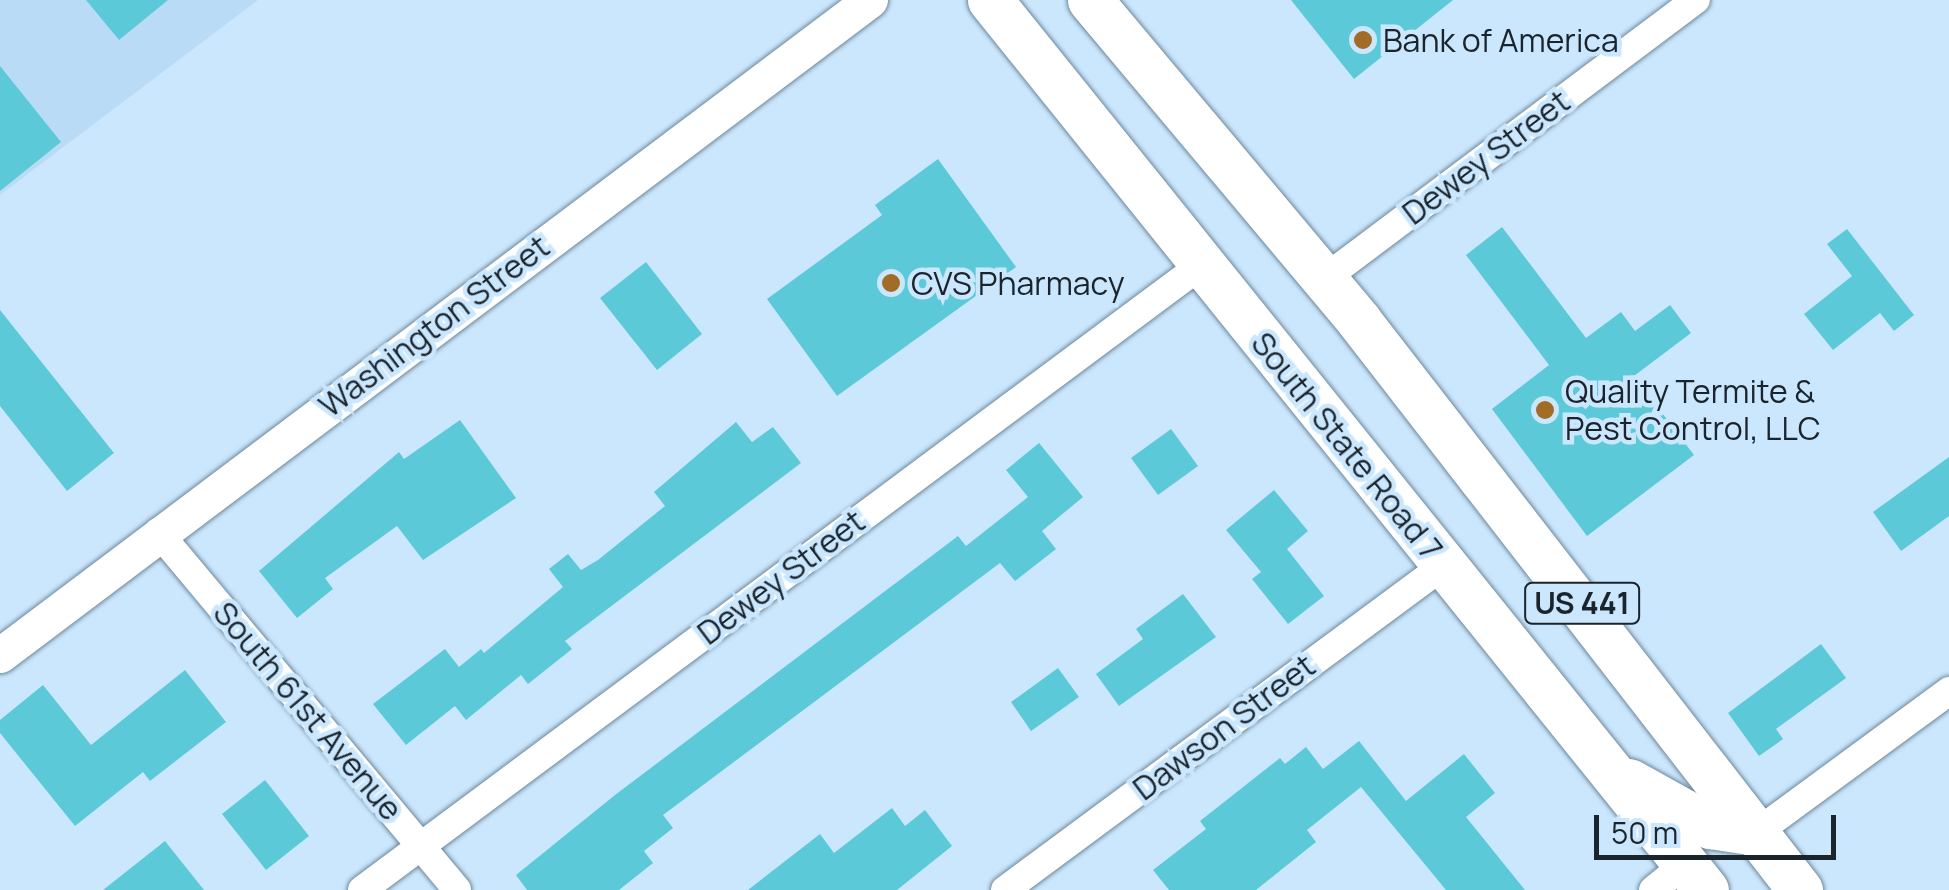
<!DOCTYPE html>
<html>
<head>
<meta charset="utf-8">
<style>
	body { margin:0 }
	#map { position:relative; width:1949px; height:890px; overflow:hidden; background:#cbe7fd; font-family:Manrope,sans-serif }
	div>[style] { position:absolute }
	.built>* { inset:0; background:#badbf6 }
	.building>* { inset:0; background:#5cc9d9 }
	.roads { filter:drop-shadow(0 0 2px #6e879b) drop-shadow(0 0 2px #6e879b) }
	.minor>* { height:28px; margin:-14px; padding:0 14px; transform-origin:14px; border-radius:14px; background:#fff }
	.tertiary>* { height:35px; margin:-17.5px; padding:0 17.5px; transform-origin:17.5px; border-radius:17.5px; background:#fff }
	.primary>* { height:45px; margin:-22.5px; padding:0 22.5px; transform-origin:22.5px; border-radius:22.5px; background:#fff }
	.dots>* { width:28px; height:28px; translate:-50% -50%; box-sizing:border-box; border:5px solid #cbe7fd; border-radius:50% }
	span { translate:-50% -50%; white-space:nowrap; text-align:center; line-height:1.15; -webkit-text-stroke:9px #cbe7fd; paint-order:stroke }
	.shield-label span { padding:2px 8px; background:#cbe7fd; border:2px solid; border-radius:8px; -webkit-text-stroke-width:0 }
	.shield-label { font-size:30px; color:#1a242c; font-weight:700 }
	.poi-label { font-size:32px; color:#1a242c }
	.left { translate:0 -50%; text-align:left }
	.street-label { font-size:32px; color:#1a242c }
	.scale { position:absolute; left:1594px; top:815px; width:242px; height:45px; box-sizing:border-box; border:5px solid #1a242c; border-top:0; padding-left:12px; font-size:30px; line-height:35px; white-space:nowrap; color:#1a242c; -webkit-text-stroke:8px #cbe7fd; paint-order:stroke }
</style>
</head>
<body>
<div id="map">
	<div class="built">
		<div style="clip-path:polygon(0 0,258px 0,0 195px)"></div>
	</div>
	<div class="building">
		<div style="clip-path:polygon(86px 0,168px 0,119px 40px)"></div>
		<div style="clip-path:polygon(1291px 0,1453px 0,1354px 79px)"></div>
		<div style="clip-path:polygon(0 66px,61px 142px,0 191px)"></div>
		<div style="clip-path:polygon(938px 159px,1016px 267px,837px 396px,767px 299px,882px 215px,875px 205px)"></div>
		<div style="clip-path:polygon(1502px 227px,1586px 338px,1621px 312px,1635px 331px,1670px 305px,1691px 333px,1634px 376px,1694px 455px,1587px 536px,1492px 409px,1549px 365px,1466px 255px)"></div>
		<div style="clip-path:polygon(1847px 229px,1914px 315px,1894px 331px,1880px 313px,1833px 350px,1804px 314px,1852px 276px,1827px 244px)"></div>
		<div style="clip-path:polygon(646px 262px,702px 334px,657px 370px,600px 298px)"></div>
		<div style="clip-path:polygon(0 310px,114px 453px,67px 491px,0 406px)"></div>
		<div style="clip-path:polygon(460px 420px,516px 498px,423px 560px,397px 526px,325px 578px,333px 589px,297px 618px,259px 571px,399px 452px,404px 459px)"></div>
		<div style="clip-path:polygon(736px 422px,752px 442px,773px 427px,801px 463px,565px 641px,572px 649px,528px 684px,521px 675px,466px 720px,455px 706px,406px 745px,373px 704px,445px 649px,459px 667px,481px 649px,484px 653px,563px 587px,549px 569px,568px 554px,581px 570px,598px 560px,665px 506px,654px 492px)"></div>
		<div style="clip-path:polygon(1171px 429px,1198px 466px,1158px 495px,1131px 458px)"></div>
		<div style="clip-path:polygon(1039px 443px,1083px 497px,1042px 531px,1056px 549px,1015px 581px,1000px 563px,663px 815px,673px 828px,644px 851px,653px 863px,619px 890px,527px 890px,516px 875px,615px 795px,958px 536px,966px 546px,1028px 497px,1006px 470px)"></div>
		<div style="clip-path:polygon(1949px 457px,1949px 516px,1901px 551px,1873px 512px)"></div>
		<div style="clip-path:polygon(1274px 490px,1308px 531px,1287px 549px,1324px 596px,1288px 624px,1252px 579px,1261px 572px,1226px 530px)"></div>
		<div style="clip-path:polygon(1183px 594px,1216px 637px,1119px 706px,1096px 674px,1143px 639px,1136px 629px)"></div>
		<div style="clip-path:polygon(1821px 644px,1846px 678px,1776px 729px,1783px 739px,1759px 756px,1728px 713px)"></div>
		<div style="clip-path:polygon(1058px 668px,1079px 697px,1031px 731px,1011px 702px)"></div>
		<div style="clip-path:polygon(185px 670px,226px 722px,150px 781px,143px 772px,75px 826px,0 733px,0 720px,43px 685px,91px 745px)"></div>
		<div style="clip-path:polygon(1359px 741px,1406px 801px,1464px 754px,1495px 793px,1466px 817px,1525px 890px,1446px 890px,1361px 787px,1307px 830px,1316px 842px,1256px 890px,1169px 890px,1153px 870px,1206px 829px,1200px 821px,1280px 758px,1285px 764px,1306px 747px,1323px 769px)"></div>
		<div style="clip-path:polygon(265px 780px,309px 836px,266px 870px,222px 814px)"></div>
		<div style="clip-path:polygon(892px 808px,905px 826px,925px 810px,952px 846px,897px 890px,748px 890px,820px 834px,834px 853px)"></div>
		<div style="clip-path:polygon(165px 841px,204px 890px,103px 890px)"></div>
	</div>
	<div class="roads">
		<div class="minor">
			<div style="left:1324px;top:279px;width:465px;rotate:-36.9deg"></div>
			<div style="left:158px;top:532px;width:466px;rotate:50.1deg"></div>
			<div style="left:1756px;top:833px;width:240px;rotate:-36.3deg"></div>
			<div style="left:362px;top:890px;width:1046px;rotate:-36.68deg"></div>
			<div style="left:1005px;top:890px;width:546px;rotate:-36.51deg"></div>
			<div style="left:1653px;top:890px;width:41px;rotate:-39.1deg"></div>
		</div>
		<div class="tertiary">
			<div style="left:0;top:655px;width:1089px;rotate:-36.98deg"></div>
		</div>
		<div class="primary">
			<div style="left:990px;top:0;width:1142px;rotate:51.18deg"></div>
			<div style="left:1090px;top:0;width:419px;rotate:50deg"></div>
			<div style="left:1359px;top:321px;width:720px;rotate:52.22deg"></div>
			<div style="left:1629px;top:781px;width:93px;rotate:29.1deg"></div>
			<div style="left:1710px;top:826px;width:47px;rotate:8.7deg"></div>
		</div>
	</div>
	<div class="dots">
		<div style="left:1363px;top:40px;background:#a16c25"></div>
		<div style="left:891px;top:283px;background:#a16c25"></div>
		<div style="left:1545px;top:410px;background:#a16c25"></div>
	</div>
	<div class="shield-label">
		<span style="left:1582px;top:603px">US 441</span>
	</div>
	<div class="poi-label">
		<span class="left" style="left:1383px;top:40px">Bank of America</span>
		<span class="left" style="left:911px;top:283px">CVS Pharmacy</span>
		<span class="left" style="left:1565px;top:410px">Quality Termite &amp;<br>Pest Control, LLC</span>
	</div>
	<div class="street-label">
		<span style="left:1486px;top:157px;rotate:-37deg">Dewey Street</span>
		<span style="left:434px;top:326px;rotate:-37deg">Washington Street</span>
		<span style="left:1347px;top:446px;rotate:51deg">South State Road 7</span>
		<span style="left:781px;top:577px;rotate:-37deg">Dewey Street</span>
		<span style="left:308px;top:711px;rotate:50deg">South 61st Avenue</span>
		<span style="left:1224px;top:727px;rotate:-37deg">Dawson Street</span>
	</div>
	<div class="scale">50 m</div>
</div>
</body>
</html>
